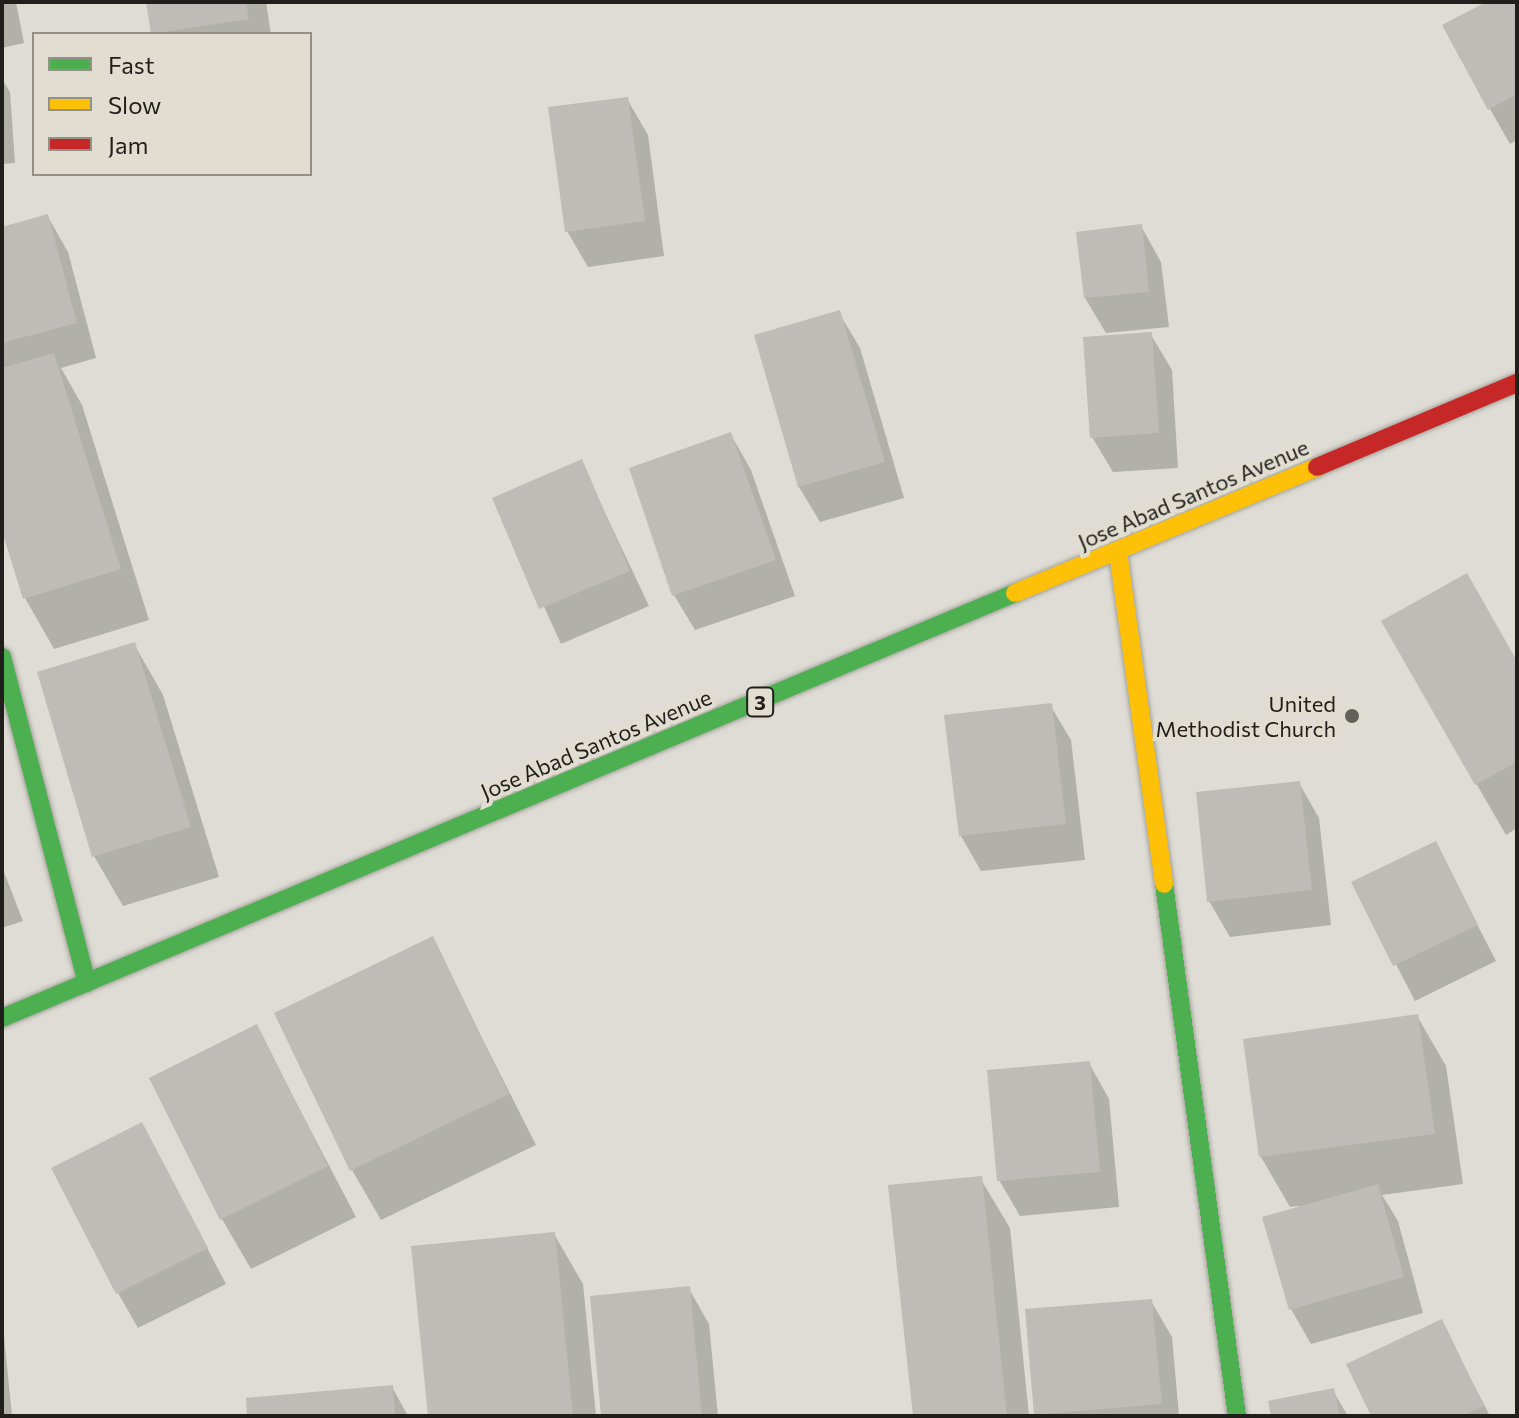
<!DOCTYPE html>
<html>
<head>
<meta charset="utf-8">
<style>
	body { margin:0 }
	#map { position:relative; width:1519px; height:1418px; overflow:hidden; background:#dedcd4; font-family:Commissioner,sans-serif }
	div>[style] { position:absolute }
	.shadow>* { inset:0; background:#0003 }
	.building>* { inset:0; background:#bfbbb7 }
	.roads { filter:drop-shadow(0 0 2px #a3a29c) drop-shadow(0 0 2px #a3a29c) }
	.fast>* { height:18px; margin:-9px; padding:0 9px; transform-origin:9px; border-radius:9px; background:#4caf50 }
	.slow>* { height:18px; margin:-9px; padding:0 9px; transform-origin:9px; border-radius:9px; background:#ffc107 }
	.jam>* { height:18px; margin:-9px; padding:0 9px; transform-origin:9px; border-radius:9px; background:#c62828 }
	.dots>* { width:22px; height:22px; translate:-50% -50%; box-sizing:border-box; border:4px solid #e1ded1; border-radius:50% }
	span { translate:-50% -50%; white-space:nowrap; text-align:center; line-height:1.15; -webkit-text-stroke:8px #e1ded1; paint-order:stroke }
	.shield-label span { padding:2px 6px; background:#e1ded1; border:2px solid; border-radius:6px; -webkit-text-stroke-width:0 }
	.shield-label { font-size:20px; color:#201f1b; font-weight:700 }
	.street-label { font-size:22px; color:#201f1b }
	.poi-label { font-size:22px; color:#201f1b }
	.right { translate:-100% -50%; text-align:right }
	.frame { position:absolute; inset:0; border:4px solid #201f1b; pointer-events:none }
	.legend { position:absolute; left:32px; top:32px; width:280px; height:144px; box-sizing:border-box; background:#e1ded1; border:2px solid #949288; margin:0; padding:10px 14px; list-style:none; font-size:24px; color:#201f1b }
	.legend li { display:flex; align-items:center; gap:16px; height:40px }
	.legend b { width:40px; border:2px solid #949288 }
</style>
</head>
<body>
<div id="map">
	<div class="shadow">
		<div style="clip-path:polygon(2px 2px,16px 2px,24px 43px,2px 48px)"></div>
		<div style="clip-path:polygon(148px 2px,266px 2px,271px 34px,154px 34px)"></div>
		<div style="clip-path:polygon(1490px 2px,1517px 5px,1517px 140px,1510px 144px,1490px 109px)"></div>
		<div style="clip-path:polygon(2px 79px,10px 92px,15px 163px,2px 164px)"></div>
		<div style="clip-path:polygon(627px 99px,648px 135px,664px 256px,588px 267px,567px 231px)"></div>
		<div style="clip-path:polygon(48px 217px,68px 252px,96px 358px,61px 368px,82px 405px,149px 620px,54px 649px,25px 598px,2px 524px,2px 229px)"></div>
		<div style="clip-path:polygon(1141px 226px,1161px 262px,1169px 327px,1106px 333px,1085px 298px)"></div>
		<div style="clip-path:polygon(839px 313px,860px 348px,904px 498px,820px 522px,799px 487px,757px 336px)"></div>
		<div style="clip-path:polygon(1151px 335px,1172px 370px,1178px 468px,1113px 472px,1092px 437px)"></div>
		<div style="clip-path:polygon(731px 435px,751px 470px,795px 596px,695px 630px,674px 595px)"></div>
		<div style="clip-path:polygon(581px 462px,649px 606px,561px 644px,495px 499px)"></div>
		<div style="clip-path:polygon(1383px 622px,1517px 664px,1517px 828px,1506px 835px)"></div>
		<div style="clip-path:polygon(134px 644px,163px 695px,219px 877px,123px 906px,94px 856px)"></div>
		<div style="clip-path:polygon(1050px 705px,1071px 740px,1085px 860px,981px 871px,961px 836px)"></div>
		<div style="clip-path:polygon(1299px 783px,1319px 818px,1331px 925px,1230px 937px,1209px 901px)"></div>
		<div style="clip-path:polygon(1435px 843px,1496px 961px,1415px 1001px,1354px 883px)"></div>
		<div style="clip-path:polygon(2px 867px,23px 921px,2px 928px)"></div>
		<div style="clip-path:polygon(432px 939px,536px 1145px,381px 1220px,352px 1170px)"></div>
		<div style="clip-path:polygon(1417px 1016px,1446px 1066px,1463px 1184px,1382px 1195px,1398px 1221px,1423px 1313px,1311px 1344px,1291px 1309px,1299px 1206px,1290px 1207px,1261px 1157px,1245px 1041px)"></div>
		<div style="clip-path:polygon(256px 1026px,356px 1217px,251px 1269px,222px 1219px)"></div>
		<div style="clip-path:polygon(1089px 1063px,1109px 1099px,1119px 1207px,1020px 1216px,999px 1180px)"></div>
		<div style="clip-path:polygon(161px 1160px,226px 1284px,138px 1328px,118px 1293px)"></div>
		<div style="clip-path:polygon(980px 1178px,1010px 1228px,1029px 1416px,915px 1416px)"></div>
		<div style="clip-path:polygon(554px 1234px,583px 1284px,596px 1416px,430px 1416px)"></div>
		<div style="clip-path:polygon(689px 1289px,709px 1324px,718px 1416px,603px 1416px)"></div>
		<div style="clip-path:polygon(1151px 1301px,1172px 1337px,1179px 1416px,1037px 1416px)"></div>
		<div style="clip-path:polygon(2px 1316px,12px 1416px,2px 1416px)"></div>
		<div style="clip-path:polygon(1441px 1322px,1490px 1416px,1373px 1416px)"></div>
		<div style="clip-path:polygon(392px 1387px,408px 1416px,249px 1416px)"></div>
		<div style="clip-path:polygon(1333px 1391px,1348px 1416px,1273px 1416px)"></div>
	</div>
	<div class="building">
		<div style="clip-path:polygon(146px 2px,246px 2px,249px 19px,151px 34px)"></div>
		<div style="clip-path:polygon(1486px 2px,1517px 2px,1517px 94px,1488px 110px,1442px 25px)"></div>
		<div style="clip-path:polygon(628px 97px,645px 221px,565px 232px,548px 107px)"></div>
		<div style="clip-path:polygon(48px 214px,77px 323px,2px 343px,2px 227px)"></div>
		<div style="clip-path:polygon(1142px 224px,1149px 292px,1084px 298px,1076px 232px)"></div>
		<div style="clip-path:polygon(840px 310px,885px 462px,798px 487px,754px 335px)"></div>
		<div style="clip-path:polygon(1152px 332px,1159px 433px,1090px 438px,1083px 337px)"></div>
		<div style="clip-path:polygon(54px 353px,121px 569px,23px 599px,2px 531px,2px 368px)"></div>
		<div style="clip-path:polygon(731px 432px,776px 560px,672px 596px,629px 468px)"></div>
		<div style="clip-path:polygon(582px 459px,630px 571px,539px 609px,492px 498px)"></div>
		<div style="clip-path:polygon(1467px 573px,1517px 661px,1517px 762px,1475px 785px,1381px 621px)"></div>
		<div style="clip-path:polygon(135px 642px,191px 827px,92px 857px,37px 672px)"></div>
		<div style="clip-path:polygon(1052px 703px,1066px 824px,959px 836px,944px 715px)"></div>
		<div style="clip-path:polygon(1300px 781px,1312px 890px,1207px 902px,1196px 792px)"></div>
		<div style="clip-path:polygon(1436px 841px,1478px 925px,1393px 966px,1351px 882px)"></div>
		<div style="clip-path:polygon(433px 936px,509px 1094px,350px 1171px,274px 1013px)"></div>
		<div style="clip-path:polygon(1418px 1014px,1435px 1134px,1259px 1157px,1243px 1039px)"></div>
		<div style="clip-path:polygon(257px 1024px,328px 1166px,220px 1220px,149px 1078px)"></div>
		<div style="clip-path:polygon(1090px 1061px,1100px 1172px,997px 1181px,987px 1070px)"></div>
		<div style="clip-path:polygon(142px 1122px,208px 1248px,116px 1294px,51px 1168px)"></div>
		<div style="clip-path:polygon(982px 1176px,1007px 1416px,913px 1416px,888px 1185px)"></div>
		<div style="clip-path:polygon(1378px 1184px,1404px 1277px,1289px 1310px,1262px 1217px)"></div>
		<div style="clip-path:polygon(555px 1232px,573px 1416px,428px 1416px,411px 1246px)"></div>
		<div style="clip-path:polygon(690px 1286px,702px 1416px,601px 1416px,590px 1296px)"></div>
		<div style="clip-path:polygon(1152px 1299px,1162px 1404px,1034px 1415px,1025px 1309px)"></div>
		<div style="clip-path:polygon(1442px 1319px,1484px 1406px,1463px 1416px,1371px 1416px,1346px 1364px)"></div>
		<div style="clip-path:polygon(393px 1385px,395px 1416px,247px 1416px,246px 1398px)"></div>
		<div style="clip-path:polygon(1334px 1388px,1340px 1416px,1271px 1416px,1268px 1401px)"></div>
	</div>
	<div class="roads">
		<div class="fast">
			<div style="left:2px;top:657px;width:337px;rotate:75.4deg"></div>
			<div style="left:1164px;top:884px;width:537px;rotate:82.19deg"></div>
			<div style="left:2px;top:1018px;width:1099px;rotate:-22.76deg"></div>
		</div>
		<div class="slow">
			<div style="left:1118px;top:552px;width:335px;rotate:82.1deg"></div>
			<div style="left:1015px;top:593px;width:327px;rotate:-22.6deg"></div>
		</div>
		<div class="jam">
			<div style="left:1317px;top:467px;width:217px;rotate:-22.8deg"></div>
		</div>
	</div>
	<div class="dots">
		<div style="left:1352px;top:716px;background:#62615c"></div>
	</div>
	<div class="shield-label">
		<span style="left:760px;top:702px">3</span>
	</div>
	<div class="street-label">
		<span style="left:1193px;top:494px;rotate:-23deg">Jose Abad Santos Avenue</span>
		<span style="left:596px;top:744px;rotate:-23deg">Jose Abad Santos Avenue</span>
	</div>
	<div class="poi-label">
		<span class="right" style="left:1336px;top:716px">United<br>Methodist Church</span>
	</div>
	<div class="frame"></div>
	<ul class="legend">
	<li><b style="height:10px;background:#4caf50"></b>Fast</li>
	<li><b style="height:10px;background:#ffc107"></b>Slow</li>
	<li><b style="height:10px;background:#c62828"></b>Jam</li>
	</ul>
</div>
</body>
</html>
